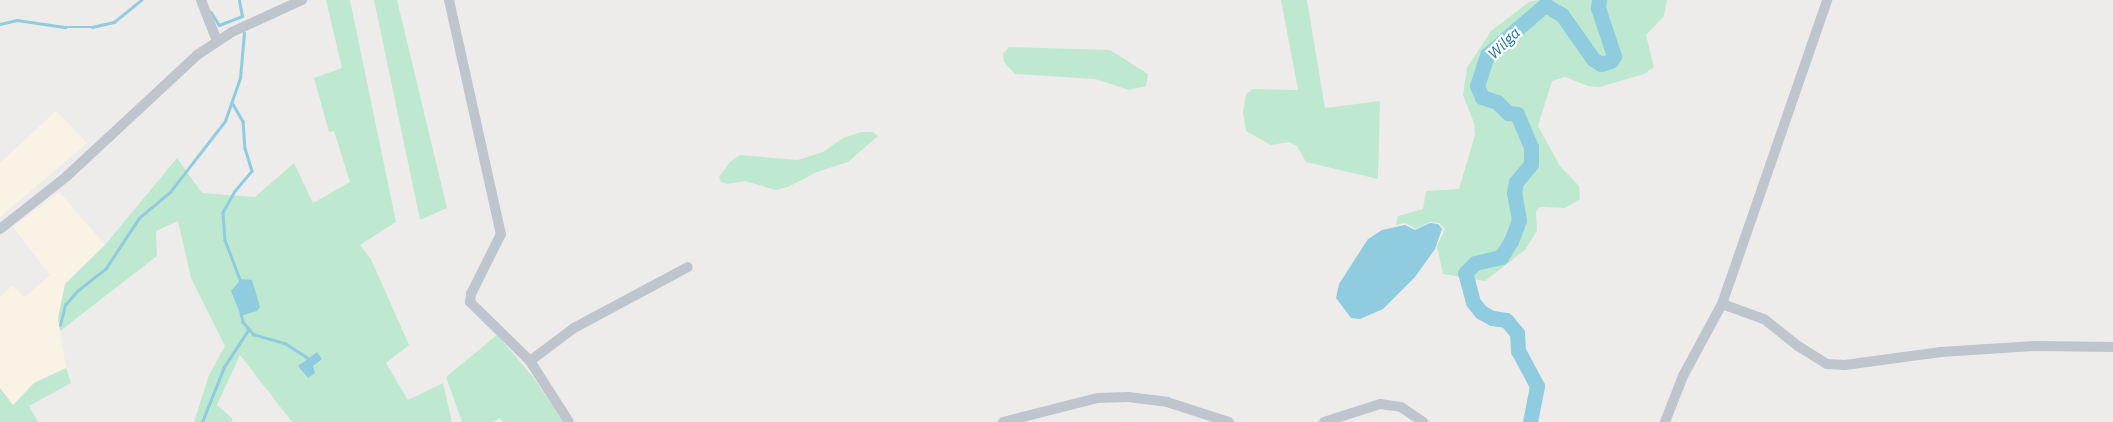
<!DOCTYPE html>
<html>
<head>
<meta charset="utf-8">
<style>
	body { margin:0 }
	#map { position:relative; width:2113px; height:422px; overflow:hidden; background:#eeeceb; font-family:"IBM Plex Sans",sans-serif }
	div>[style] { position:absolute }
	.commercial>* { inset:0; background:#f8f3e5 }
	.green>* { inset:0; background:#bee8d0 }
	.water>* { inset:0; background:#90ccdf }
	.stream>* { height:2.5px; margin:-1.25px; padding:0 1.25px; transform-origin:1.25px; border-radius:1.25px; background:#90ccdf }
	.river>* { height:15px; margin:-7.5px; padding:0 7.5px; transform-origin:7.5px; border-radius:7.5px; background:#90ccdf }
	.minor>* { height:10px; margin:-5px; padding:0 5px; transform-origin:5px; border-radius:5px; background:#bec5cc }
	span { translate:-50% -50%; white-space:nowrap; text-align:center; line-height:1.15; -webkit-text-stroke:4.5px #fff; paint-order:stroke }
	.water-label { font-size:15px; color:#1d7592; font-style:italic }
</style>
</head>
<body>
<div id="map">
	<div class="commercial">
		<div style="clip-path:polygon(56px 111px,87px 143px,0 217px,0 163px)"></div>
		<div style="clip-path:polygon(59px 192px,105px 245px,65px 284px,58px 318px,66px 368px,34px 383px,12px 406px,0 388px,0 297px,12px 286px,25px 297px,50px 275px,13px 227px)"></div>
	</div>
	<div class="green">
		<div style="clip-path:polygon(326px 0,350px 0,396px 222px,360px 245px,371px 259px,409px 345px,386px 363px,408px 400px,443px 383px,452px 422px,292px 422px,240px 355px,217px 405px,233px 419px,231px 422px,194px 422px,209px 375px,225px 346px,191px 278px,178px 221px,156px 231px,157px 256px,60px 331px,58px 318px,65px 284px,105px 245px,177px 158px,202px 193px,255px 197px,294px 163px,313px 203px,350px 182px,334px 131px,329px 132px,314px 78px,342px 68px)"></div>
		<div style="clip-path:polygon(374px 0,397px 0,447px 208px,420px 220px)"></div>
		<div style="clip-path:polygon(1281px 0,1307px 0,1325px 108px,1380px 101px,1378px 179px,1306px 162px,1297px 146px,1289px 142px,1271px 145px,1246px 131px,1243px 112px,1246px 94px,1253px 89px,1298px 90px)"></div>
		<div style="clip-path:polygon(1538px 0,1667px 0,1664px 16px,1646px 35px,1654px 67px,1644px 74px,1600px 87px,1588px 86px,1565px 77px,1552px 81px,1538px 126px,1560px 166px,1579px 186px,1580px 199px,1565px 208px,1540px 207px,1536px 212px,1537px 231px,1525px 250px,1485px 281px,1443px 274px,1437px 246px,1445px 229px,1439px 223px,1430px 222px,1416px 229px,1405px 223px,1396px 225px,1398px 216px,1423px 209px,1426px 191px,1459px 189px,1475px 135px,1474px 123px,1463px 95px,1467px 68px,1491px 31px,1529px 2px)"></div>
		<div style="clip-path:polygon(1009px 47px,1110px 50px,1148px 74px,1146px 86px,1129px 90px,1095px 79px,1015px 74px,1004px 62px,1003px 54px)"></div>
		<div style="clip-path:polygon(861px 132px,873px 132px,878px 136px,848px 162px,817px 172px,788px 187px,776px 190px,745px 181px,727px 184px,721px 182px,719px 177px,730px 162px,740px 155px,798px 160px,823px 152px,843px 138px)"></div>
		<div style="clip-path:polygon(497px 335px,533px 377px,563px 422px,503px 422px,500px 418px,493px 422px,462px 422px,446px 377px)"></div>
		<div style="clip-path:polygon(66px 368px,71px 383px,29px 406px,38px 422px,0 422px,0 388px,13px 405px,34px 383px)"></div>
	</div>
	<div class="water">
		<div style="clip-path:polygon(1430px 223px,1438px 224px,1442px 229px,1435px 249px,1415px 277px,1383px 309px,1360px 319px,1351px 318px,1336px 298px,1339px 284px,1368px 239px,1382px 230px,1405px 225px,1415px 230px)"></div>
		<div style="clip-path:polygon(241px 279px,252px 280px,260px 307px,257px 311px,241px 316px,231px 291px)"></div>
		<div style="clip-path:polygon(317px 352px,322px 359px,313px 366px,315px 373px,308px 378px,298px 366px)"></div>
	</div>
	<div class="stream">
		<div style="left:211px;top:12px;width:15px;rotate:58deg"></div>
		<div style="left:219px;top:25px;width:25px;rotate:-21deg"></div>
		<div style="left:242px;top:16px;width:16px;rotate:-101deg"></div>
		<div style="left:0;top:24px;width:17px;rotate:-13deg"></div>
		<div style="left:17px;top:20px;width:49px;rotate:8.3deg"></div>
		<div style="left:65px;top:27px;width:27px"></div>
		<div style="left:92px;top:27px;width:23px;rotate:-13deg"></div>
		<div style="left:114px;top:22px;width:35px;rotate:-39deg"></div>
		<div style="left:233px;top:104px;width:20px;rotate:60deg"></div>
		<div style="left:243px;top:121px;width:27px;rotate:86deg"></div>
		<div style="left:245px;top:148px;width:24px;rotate:73deg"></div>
		<div style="left:252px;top:171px;width:26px;rotate:130deg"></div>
		<div style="left:235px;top:191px;width:25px;rotate:119deg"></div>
		<div style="left:223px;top:213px;width:27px;rotate:86deg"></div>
		<div style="left:225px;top:240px;width:45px;rotate:69.1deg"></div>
		<div style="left:241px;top:313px;width:9px;rotate:77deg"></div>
		<div style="left:243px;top:322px;width:16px;rotate:50deg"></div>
		<div style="left:253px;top:334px;width:33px;rotate:16deg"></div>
		<div style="left:285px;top:343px;width:27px;rotate:33deg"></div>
		<div style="left:60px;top:325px;width:21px;rotate:-76deg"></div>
		<div style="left:65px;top:305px;width:18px;rotate:-49deg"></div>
		<div style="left:77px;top:291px;width:37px;rotate:-38deg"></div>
		<div style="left:106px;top:268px;width:60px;rotate:-56.6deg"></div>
		<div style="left:139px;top:218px;width:40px;rotate:-40deg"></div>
		<div style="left:170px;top:192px;width:90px;rotate:-52.2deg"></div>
		<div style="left:225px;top:121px;width:46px;rotate:-70.8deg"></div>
		<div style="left:240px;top:78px;width:45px;rotate:-84.9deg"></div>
		<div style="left:202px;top:422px;width:59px;rotate:-68.2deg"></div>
		<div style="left:224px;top:367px;width:44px;rotate:-57deg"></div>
	</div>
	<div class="river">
		<div style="left:1530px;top:422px;width:37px;rotate:-79deg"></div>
		<div style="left:1537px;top:386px;width:40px;rotate:-118deg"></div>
		<div style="left:1518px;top:351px;width:18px;rotate:-93deg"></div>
		<div style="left:1517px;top:333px;width:17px;rotate:-130deg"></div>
		<div style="left:1506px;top:320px;width:14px;rotate:-172deg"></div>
		<div style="left:1492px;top:318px;width:13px;rotate:-151deg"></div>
		<div style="left:1481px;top:312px;width:13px;rotate:-129deg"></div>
		<div style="left:1473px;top:302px;width:30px;rotate:-105deg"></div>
		<div style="left:1465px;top:273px;width:14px;rotate:-45deg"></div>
		<div style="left:1475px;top:263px;width:27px;rotate:-13deg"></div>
		<div style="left:1501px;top:257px;width:19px;rotate:-58deg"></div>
		<div style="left:1511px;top:241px;width:22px;rotate:-69deg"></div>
		<div style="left:1519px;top:220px;width:27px;rotate:-100deg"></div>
		<div style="left:1514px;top:193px;width:11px;rotate:-80deg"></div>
		<div style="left:1516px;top:182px;width:23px;rotate:-50deg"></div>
		<div style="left:1531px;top:164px;width:17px;rotate:-90deg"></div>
		<div style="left:1531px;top:147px;width:36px;rotate:-113deg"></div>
		<div style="left:1517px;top:114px;width:9px;rotate:-174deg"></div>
		<div style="left:1508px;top:113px;width:16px;rotate:-135deg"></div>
		<div style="left:1497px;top:102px;width:16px;rotate:-162deg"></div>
		<div style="left:1482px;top:97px;width:12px;rotate:-114deg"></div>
		<div style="left:1477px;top:86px;width:33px;rotate:-72deg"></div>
		<div style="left:1487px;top:55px;width:77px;rotate:-40.8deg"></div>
		<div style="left:1545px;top:5px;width:20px;rotate:30deg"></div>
		<div style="left:1562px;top:15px;width:54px;rotate:54.8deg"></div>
		<div style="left:1593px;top:59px;width:9px;rotate:32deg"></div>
		<div style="left:1601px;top:64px;width:10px;rotate:-17deg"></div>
		<div style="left:1611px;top:61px;width:6px;rotate:-59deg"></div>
		<div style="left:1614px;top:56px;width:51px;rotate:-108.4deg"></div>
		<div style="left:1598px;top:8px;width:8px;rotate:-83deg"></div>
	</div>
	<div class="minor">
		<div style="left:201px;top:0;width:44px;rotate:68.7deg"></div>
		<div style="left:449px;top:0;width:240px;rotate:77.5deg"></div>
		<div style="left:501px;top:234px;width:67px;rotate:116.6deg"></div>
		<div style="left:471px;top:294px;width:8px;rotate:97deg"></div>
		<div style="left:470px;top:302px;width:84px;rotate:44.5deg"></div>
		<div style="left:530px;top:361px;width:72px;rotate:57.4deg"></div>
		<div style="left:0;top:229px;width:85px;rotate:-38.3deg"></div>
		<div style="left:67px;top:176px;width:178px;rotate:-42.9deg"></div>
		<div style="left:197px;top:55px;width:42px;rotate:-33.3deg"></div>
		<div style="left:232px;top:32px;width:77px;rotate:-24.6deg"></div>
		<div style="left:1722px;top:304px;width:45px;rotate:19.7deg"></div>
		<div style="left:1764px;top:319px;width:43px;rotate:38.5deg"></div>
		<div style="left:1798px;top:346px;width:34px;rotate:32deg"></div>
		<div style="left:1827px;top:364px;width:18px;rotate:3deg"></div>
		<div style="left:1845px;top:365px;width:97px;rotate:-7.7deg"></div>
		<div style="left:1941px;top:352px;width:94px;rotate:-3.7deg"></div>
		<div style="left:2035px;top:346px;width:78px;rotate:0.7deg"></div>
		<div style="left:530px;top:361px;width:55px;rotate:-36.9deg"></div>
		<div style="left:574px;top:328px;width:129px;rotate:-28.2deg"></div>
		<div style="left:1003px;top:422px;width:98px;rotate:-14.2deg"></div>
		<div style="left:1098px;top:398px;width:30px;rotate:-2deg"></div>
		<div style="left:1128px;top:397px;width:39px;rotate:7deg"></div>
		<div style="left:1167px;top:402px;width:65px;rotate:17.9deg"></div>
		<div style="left:1324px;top:422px;width:59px;rotate:-17.8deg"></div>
		<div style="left:1380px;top:404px;width:21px;rotate:8deg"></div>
		<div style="left:1401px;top:407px;width:27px;rotate:34deg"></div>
		<div style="left:1665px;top:422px;width:49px;rotate:-68.6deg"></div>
		<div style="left:1683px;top:376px;width:82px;rotate:-61.6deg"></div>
		<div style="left:1722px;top:304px;width:322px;rotate:-70.9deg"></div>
	</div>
	<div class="water-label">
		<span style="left:1504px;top:43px;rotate:-44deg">Wilga</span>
	</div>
</div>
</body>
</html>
